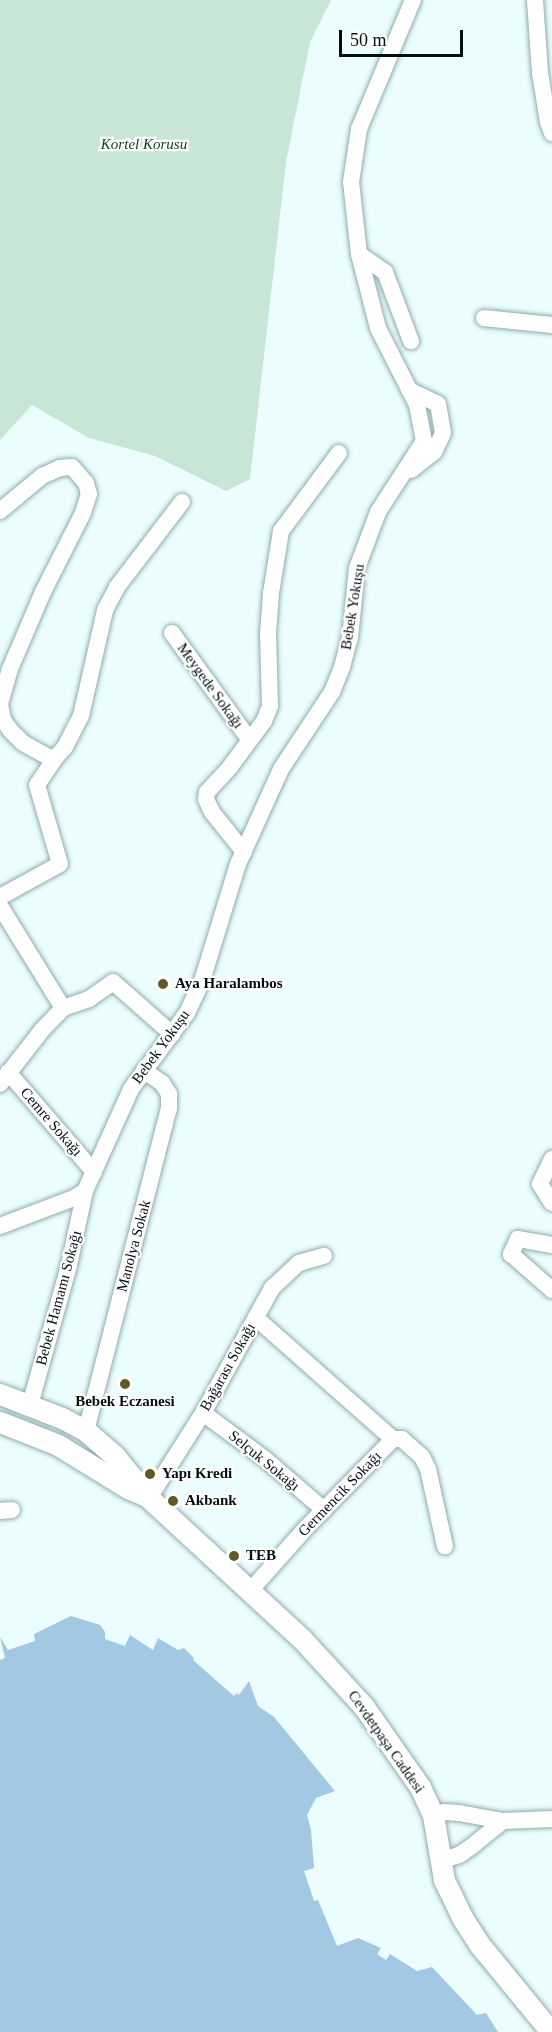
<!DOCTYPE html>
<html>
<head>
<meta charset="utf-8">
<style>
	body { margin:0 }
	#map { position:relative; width:552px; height:2032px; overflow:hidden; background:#ebfdfe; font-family:"Times New Roman",serif }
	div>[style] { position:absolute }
	.green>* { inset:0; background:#c8e6d6 }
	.water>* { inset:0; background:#a2c8e3 }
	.roads { filter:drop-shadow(0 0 2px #8fabad) drop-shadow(0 0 2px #8fabad) }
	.minor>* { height:16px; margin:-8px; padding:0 8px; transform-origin:8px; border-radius:8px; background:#fff }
	.major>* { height:21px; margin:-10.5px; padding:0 10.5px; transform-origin:10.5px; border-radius:10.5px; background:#fff }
	.dots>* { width:16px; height:16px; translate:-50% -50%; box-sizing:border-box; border:3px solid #fff; border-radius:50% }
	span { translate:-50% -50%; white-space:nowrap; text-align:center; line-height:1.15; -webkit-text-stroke:4.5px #fff; paint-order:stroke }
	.park-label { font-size:15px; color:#0a432e; font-style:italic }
	.street-label { font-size:15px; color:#050e0f }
	.poi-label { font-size:15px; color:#050e0f; font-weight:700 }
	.left { translate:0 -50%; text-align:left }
	.scale { position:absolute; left:339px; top:30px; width:124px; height:27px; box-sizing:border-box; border:3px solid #050e0f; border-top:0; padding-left:8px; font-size:18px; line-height:21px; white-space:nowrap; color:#050e0f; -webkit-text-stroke:4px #fff; paint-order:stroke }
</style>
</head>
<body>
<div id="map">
	<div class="green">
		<div style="clip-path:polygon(0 0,331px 0,310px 42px,286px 162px,250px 479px,226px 491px,155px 456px,89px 438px,32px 405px,0 440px)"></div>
	</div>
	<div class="water">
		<div style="clip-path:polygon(71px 1616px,100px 1625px,105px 1632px,105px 1639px,125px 1646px,130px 1635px,153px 1650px,158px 1638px,178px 1650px,184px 1648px,194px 1658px,193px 1660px,234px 1696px,237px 1693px,239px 1695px,249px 1681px,258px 1706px,274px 1717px,335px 1791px,316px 1798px,307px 1815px,311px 1830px,314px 1868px,304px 1871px,314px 1901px,318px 1900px,337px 1946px,358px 1938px,381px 1948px,377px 1954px,386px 1960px,390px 1954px,417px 1971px,432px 1967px,477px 2015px,486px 2013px,498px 2032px,0 2032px,0 1660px,5px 1658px,0 1637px,8px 1650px,35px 1641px,34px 1634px)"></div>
	</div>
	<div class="roads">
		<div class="minor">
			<div style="left:535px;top:0;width:73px;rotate:86.1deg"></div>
			<div style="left:540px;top:73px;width:50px;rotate:80.7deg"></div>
			<div style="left:548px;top:122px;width:12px;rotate:70deg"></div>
			<div style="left:359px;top:254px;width:32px;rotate:35deg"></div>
			<div style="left:385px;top:272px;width:74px;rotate:69.4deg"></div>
			<div style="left:484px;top:318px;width:68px;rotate:5.9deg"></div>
			<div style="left:409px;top:390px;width:32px;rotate:26deg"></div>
			<div style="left:438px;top:404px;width:29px;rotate:80deg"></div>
			<div style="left:443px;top:433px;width:21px;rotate:115deg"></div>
			<div style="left:434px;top:452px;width:29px;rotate:142deg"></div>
			<div style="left:0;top:511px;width:55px;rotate:-39.8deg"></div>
			<div style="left:42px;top:476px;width:20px;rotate:-24deg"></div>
			<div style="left:60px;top:468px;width:12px;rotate:-5deg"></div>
			<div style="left:72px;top:467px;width:21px;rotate:49deg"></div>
			<div style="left:86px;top:483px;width:11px;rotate:75deg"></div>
			<div style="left:89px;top:494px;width:20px;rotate:108deg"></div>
			<div style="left:83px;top:513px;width:89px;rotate:116.9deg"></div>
			<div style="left:43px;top:592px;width:84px;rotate:113.2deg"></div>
			<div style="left:10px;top:669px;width:36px;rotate:106deg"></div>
			<div style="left:0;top:704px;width:16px;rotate:79deg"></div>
			<div style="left:3px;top:720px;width:14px;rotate:54deg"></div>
			<div style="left:11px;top:731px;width:17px;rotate:45deg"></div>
			<div style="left:23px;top:743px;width:31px;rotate:29deg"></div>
			<div style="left:50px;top:758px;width:6px;rotate:-9deg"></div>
			<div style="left:56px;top:757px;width:13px;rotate:-48deg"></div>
			<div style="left:65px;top:747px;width:35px;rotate:-63deg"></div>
			<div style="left:81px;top:716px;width:109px;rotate:-77.2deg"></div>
			<div style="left:105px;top:610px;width:26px;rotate:-62deg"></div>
			<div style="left:117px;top:587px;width:107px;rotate:-52.6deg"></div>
			<div style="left:172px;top:633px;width:131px;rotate:54deg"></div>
			<div style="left:244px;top:852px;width:51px;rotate:-128.7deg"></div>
			<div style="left:212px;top:812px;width:14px;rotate:-115deg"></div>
			<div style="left:206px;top:799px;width:7px;rotate:-82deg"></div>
			<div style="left:207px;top:792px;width:34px;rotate:-47deg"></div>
			<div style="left:230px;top:767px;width:57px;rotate:-53.5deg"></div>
			<div style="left:264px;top:721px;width:16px;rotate:-68deg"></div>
			<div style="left:270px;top:706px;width:72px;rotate:-91.6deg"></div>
			<div style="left:268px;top:634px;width:41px;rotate:-85.8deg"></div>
			<div style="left:271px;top:593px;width:63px;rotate:-80.8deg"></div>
			<div style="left:281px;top:531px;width:97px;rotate:-53.4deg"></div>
			<div style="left:0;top:897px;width:68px;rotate:-28.8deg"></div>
			<div style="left:60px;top:864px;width:82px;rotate:-106.2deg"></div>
			<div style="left:37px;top:785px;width:34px;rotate:-56deg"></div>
			<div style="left:0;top:906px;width:120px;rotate:58.3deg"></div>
			<div style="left:8px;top:1072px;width:132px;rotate:49.3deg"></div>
			<div style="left:0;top:1084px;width:68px;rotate:-52.1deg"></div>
			<div style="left:42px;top:1030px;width:30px;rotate:-46deg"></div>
			<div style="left:63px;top:1008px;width:28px;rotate:-19deg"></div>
			<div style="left:89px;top:999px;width:29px;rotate:-35deg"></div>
			<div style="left:113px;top:982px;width:79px;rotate:41.4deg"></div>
			<div style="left:552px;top:1159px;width:28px;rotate:116deg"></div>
			<div style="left:540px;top:1184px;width:22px;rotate:58deg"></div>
			<div style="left:0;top:1226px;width:79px;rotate:-20.7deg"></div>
			<div style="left:74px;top:1198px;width:13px;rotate:-32deg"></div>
			<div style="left:552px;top:1245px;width:35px;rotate:-170deg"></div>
			<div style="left:518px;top:1239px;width:17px;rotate:115deg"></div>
			<div style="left:511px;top:1254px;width:55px;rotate:41.3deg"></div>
			<div style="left:256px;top:1318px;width:183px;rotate:41.5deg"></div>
			<div style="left:30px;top:1405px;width:145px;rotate:-74.4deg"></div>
			<div style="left:69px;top:1265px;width:76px;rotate:-77.8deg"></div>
			<div style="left:85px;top:1191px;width:112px;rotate:-65.7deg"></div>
			<div style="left:131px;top:1089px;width:94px;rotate:-53.6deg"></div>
			<div style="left:187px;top:1013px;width:35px;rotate:-65deg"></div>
			<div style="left:202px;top:981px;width:122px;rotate:-72.9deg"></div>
			<div style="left:238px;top:864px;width:104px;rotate:-65.6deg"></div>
			<div style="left:281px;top:769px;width:92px;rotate:-56.5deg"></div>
			<div style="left:332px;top:692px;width:27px;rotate:-68deg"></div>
			<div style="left:342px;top:667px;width:30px;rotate:-75deg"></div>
			<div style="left:350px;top:638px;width:70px;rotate:-84.3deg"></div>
			<div style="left:357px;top:568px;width:60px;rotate:-69.4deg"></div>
			<div style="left:378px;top:512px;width:85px;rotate:-57.1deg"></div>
			<div style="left:424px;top:441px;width:37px;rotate:-101deg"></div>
			<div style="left:417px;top:405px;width:86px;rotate:-116.9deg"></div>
			<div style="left:378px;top:328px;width:76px;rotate:-104.4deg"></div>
			<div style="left:359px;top:254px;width:72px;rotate:-96.3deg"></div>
			<div style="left:351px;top:182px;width:54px;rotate:-81.4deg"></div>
			<div style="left:359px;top:129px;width:140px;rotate:-67.3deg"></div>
			<div style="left:203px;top:1413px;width:77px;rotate:36.6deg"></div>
			<div style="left:265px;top:1459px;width:78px;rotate:40.8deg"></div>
			<div style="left:86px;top:1431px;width:333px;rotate:-75.6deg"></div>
			<div style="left:169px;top:1108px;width:14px;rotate:-90deg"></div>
			<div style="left:169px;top:1094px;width:13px;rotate:-122deg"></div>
			<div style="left:162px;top:1083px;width:22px;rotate:-146deg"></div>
			<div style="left:149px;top:1498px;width:101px;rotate:-57.6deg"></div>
			<div style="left:203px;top:1413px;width:143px;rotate:-61.1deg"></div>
			<div style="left:272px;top:1288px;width:37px;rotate:-43deg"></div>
			<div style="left:299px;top:1263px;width:26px;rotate:-16deg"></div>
			<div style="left:0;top:1511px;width:12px;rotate:-5deg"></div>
			<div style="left:250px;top:1591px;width:83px;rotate:-48.4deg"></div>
			<div style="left:305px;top:1529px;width:126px;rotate:-45.6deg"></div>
			<div style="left:393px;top:1439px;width:9px"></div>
			<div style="left:402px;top:1439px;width:27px;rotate:42deg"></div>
			<div style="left:422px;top:1457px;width:13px;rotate:63deg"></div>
			<div style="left:428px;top:1469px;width:79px;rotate:77.6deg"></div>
			<div style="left:433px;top:1815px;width:11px;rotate:-15deg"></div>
			<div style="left:444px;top:1812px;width:15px;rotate:4deg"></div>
			<div style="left:459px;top:1813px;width:45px;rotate:10.3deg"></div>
			<div style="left:503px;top:1821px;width:36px;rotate:141deg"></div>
			<div style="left:475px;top:1844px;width:19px;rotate:145deg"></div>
			<div style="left:459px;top:1855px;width:21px;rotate:163deg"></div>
			<div style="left:503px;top:1821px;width:49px;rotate:-2.3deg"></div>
		</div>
		<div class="major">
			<div style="left:0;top:1394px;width:66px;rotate:21.2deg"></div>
			<div style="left:62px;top:1418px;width:27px;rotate:28deg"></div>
			<div style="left:86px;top:1431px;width:37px;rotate:41deg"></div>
			<div style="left:114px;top:1455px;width:55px;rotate:50.9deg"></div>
			<div style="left:149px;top:1498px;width:208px;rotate:42.7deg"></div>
			<div style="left:302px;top:1639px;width:92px;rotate:47.6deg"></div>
			<div style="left:364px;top:1707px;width:98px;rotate:55deg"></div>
			<div style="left:420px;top:1787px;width:31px;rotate:65deg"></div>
			<div style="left:433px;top:1815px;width:66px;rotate:80.4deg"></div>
			<div style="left:444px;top:1880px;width:43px;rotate:64deg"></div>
			<div style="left:463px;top:1919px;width:30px;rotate:57deg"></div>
			<div style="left:479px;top:1944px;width:114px;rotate:50.7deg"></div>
			<div style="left:0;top:1422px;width:62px;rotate:21.6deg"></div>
			<div style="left:58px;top:1445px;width:82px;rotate:31.6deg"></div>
			<div style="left:128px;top:1488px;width:23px;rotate:23deg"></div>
		</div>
	</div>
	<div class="dots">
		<div style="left:163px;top:984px;background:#5f5b28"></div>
		<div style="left:125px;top:1384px;background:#5f5b28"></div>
		<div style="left:150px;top:1474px;background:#5f5b28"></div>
		<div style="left:173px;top:1501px;background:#5f5b28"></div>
		<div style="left:234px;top:1556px;background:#5f5b28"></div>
	</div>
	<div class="park-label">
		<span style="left:144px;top:145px">Kortel Korusu</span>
	</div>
	<div class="street-label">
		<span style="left:353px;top:607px;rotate:-81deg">Bebek Yokuşu</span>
		<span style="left:210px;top:686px;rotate:54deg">Meygede Sokağı</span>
		<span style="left:161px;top:1047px;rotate:-54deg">Bebek Yokuşu</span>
		<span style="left:51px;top:1122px;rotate:49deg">Cemre Sokağı</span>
		<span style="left:134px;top:1246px;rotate:-75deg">Manolya Sokak</span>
		<span style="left:59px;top:1298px;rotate:-75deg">Bebek Hamamı Sokağı</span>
		<span style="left:228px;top:1367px;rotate:-61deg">Bağarası Sokağı</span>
		<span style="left:264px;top:1461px;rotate:39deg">Selçuk Sokağı</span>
		<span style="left:340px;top:1494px;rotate:-46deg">Germencik Sokağı</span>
		<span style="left:386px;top:1742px;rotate:55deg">Cevdetpaşa Caddesi</span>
	</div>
	<div class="poi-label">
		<span class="left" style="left:175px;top:984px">Aya Haralambos</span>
		<span style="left:125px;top:1402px">Bebek Eczanesi</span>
		<span class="left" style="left:162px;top:1474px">Yapı Kredi</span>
		<span class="left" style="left:185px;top:1501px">Akbank</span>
		<span class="left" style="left:246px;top:1556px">TEB</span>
	</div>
	<div class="scale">50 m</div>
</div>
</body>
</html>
